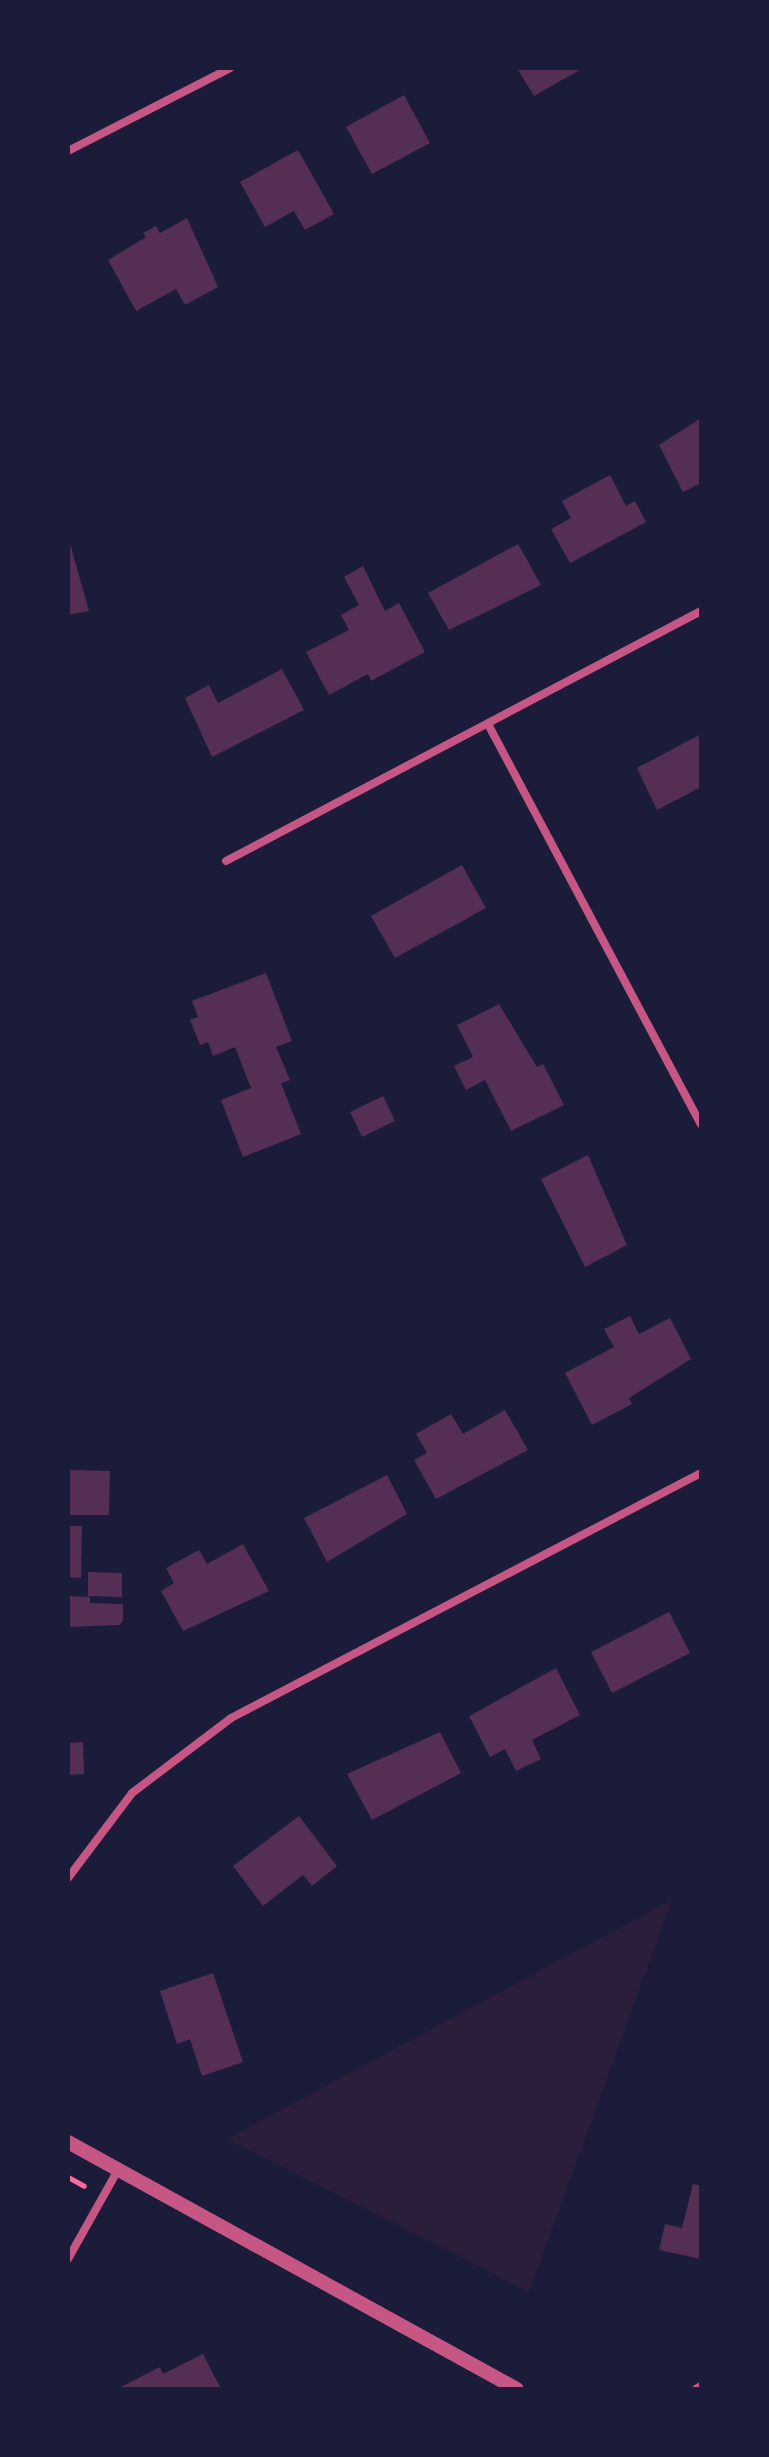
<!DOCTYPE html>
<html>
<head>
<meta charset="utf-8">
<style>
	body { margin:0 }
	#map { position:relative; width:769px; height:2457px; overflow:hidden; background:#1b1b3a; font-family:"Nunito Sans",sans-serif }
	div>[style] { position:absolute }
	.green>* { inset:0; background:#2a1e3b }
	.building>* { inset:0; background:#542f53 }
	.path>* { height:5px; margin:-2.5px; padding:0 2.5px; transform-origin:2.5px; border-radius:2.5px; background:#ff6b9d }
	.minor>* { height:8px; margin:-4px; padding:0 4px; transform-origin:4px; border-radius:4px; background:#c65784 }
	.tertiary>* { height:14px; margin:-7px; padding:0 7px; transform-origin:7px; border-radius:7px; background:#c65784 }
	span { translate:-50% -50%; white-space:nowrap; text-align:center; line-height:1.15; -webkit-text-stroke:8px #1b1b3a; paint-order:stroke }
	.frame { position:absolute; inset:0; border:70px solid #1b1b3a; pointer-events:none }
</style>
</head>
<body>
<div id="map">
	<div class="green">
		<div style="clip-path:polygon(672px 1900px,529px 2292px,227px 2139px)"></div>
	</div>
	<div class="building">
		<div style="clip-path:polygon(517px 68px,583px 68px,534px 96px)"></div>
		<div style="clip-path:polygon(404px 95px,430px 143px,372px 174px,346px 127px)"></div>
		<div style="clip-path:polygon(298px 150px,334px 214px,305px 230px,294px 211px,265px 227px,240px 182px)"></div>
		<div style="clip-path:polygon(187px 218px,218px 287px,185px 305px,176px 289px,136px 311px,108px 260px,146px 237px,143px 233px,156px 226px,160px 233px)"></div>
		<div style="clip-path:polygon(701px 418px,701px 483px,683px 492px,659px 445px)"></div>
		<div style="clip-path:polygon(610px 475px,626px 506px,635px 501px,646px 522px,570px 563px,551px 529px,571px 518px,562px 501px)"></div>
		<div style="clip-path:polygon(518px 544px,541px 585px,449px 630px,428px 593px)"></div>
		<div style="clip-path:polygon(71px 547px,89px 611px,68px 615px,68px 548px)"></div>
		<div style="clip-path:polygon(363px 566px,385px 611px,399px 603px,425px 652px,371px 681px,368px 674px,329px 695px,306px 652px,349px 630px,341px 615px,359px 605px,344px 577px)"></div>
		<div style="clip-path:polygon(282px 669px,304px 710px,212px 757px,185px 698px,209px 685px,218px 703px)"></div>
		<div style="clip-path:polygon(701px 734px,701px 787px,657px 810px,637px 768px)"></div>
		<div style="clip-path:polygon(462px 865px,486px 908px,395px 958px,371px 916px)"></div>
		<div style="clip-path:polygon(266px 973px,292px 1041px,276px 1047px,290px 1080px,281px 1083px,301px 1134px,243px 1157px,221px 1100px,251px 1088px,235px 1047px,213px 1056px,208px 1042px,200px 1045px,190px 1020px,198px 1017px,192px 1001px)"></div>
		<div style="clip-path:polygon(499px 1004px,537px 1067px,543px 1064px,564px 1105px,511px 1131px,485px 1080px,466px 1090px,454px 1066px,473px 1057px,457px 1025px)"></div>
		<div style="clip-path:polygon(383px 1096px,395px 1121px,362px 1137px,350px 1112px)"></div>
		<div style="clip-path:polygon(588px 1155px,627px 1245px,585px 1267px,541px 1179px)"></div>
		<div style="clip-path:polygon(630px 1316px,639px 1334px,670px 1318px,691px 1359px,629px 1398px,632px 1404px,592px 1425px,565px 1373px,614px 1347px,604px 1329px)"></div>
		<div style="clip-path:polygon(505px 1410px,528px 1450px,436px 1499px,414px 1460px,427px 1453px,416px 1434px,451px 1414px,463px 1434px)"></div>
		<div style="clip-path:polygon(68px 1470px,110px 1471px,109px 1515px,68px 1515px)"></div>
		<div style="clip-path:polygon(387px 1475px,407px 1514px,327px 1562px,304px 1518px)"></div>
		<div style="clip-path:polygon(68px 1526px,82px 1526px,81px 1578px,68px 1577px)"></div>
		<div style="clip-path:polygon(243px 1544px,269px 1591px,183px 1631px,161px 1591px,174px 1583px,166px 1568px,199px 1550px,207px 1564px)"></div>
		<div style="clip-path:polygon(88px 1572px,122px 1573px,122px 1597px,88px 1596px)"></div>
		<div style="clip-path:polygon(68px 1596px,90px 1597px,90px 1603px,123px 1604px,123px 1620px,120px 1625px,68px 1627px)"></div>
		<div style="clip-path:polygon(669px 1612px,690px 1653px,612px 1693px,591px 1652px)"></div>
		<div style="clip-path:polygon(556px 1668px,580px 1715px,532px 1740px,541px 1759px,516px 1771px,505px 1749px,490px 1757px,469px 1716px)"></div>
		<div style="clip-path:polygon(440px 1732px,461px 1773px,372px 1820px,347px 1774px)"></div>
		<div style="clip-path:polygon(83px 1742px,84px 1774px,68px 1775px,68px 1743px)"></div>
		<div style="clip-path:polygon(299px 1816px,337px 1866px,312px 1886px,303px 1875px,263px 1906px,233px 1866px)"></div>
		<div style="clip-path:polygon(213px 1973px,243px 2062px,202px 2076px,190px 2039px,177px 2044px,160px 1991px)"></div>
		<div style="clip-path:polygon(693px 2184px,701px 2186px,701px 2259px,659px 2250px,665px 2224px,682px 2228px)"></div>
		<div style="clip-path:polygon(203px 2354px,221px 2389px,117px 2389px,160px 2367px,163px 2374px)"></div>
	</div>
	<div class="path">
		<div style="left:68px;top:2177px;width:18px;rotate:29deg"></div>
	</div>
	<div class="minor">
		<div style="left:68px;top:151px;width:182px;rotate:-27.1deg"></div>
		<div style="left:489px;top:726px;width:451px;rotate:62deg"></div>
		<div style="left:226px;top:861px;width:537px;rotate:-27.76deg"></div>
		<div style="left:68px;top:1878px;width:106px;rotate:-53deg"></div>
		<div style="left:132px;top:1793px;width:124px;rotate:-37.1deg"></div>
		<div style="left:231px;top:1718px;width:530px;rotate:-27.53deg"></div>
		<div style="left:68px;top:2259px;width:102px;rotate:-60.7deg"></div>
		<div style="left:696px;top:2389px;width:6px;rotate:-31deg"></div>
	</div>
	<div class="tertiary">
		<div style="left:68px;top:2142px;width:512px;rotate:28.82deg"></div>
	</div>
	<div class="frame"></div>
</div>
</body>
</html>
